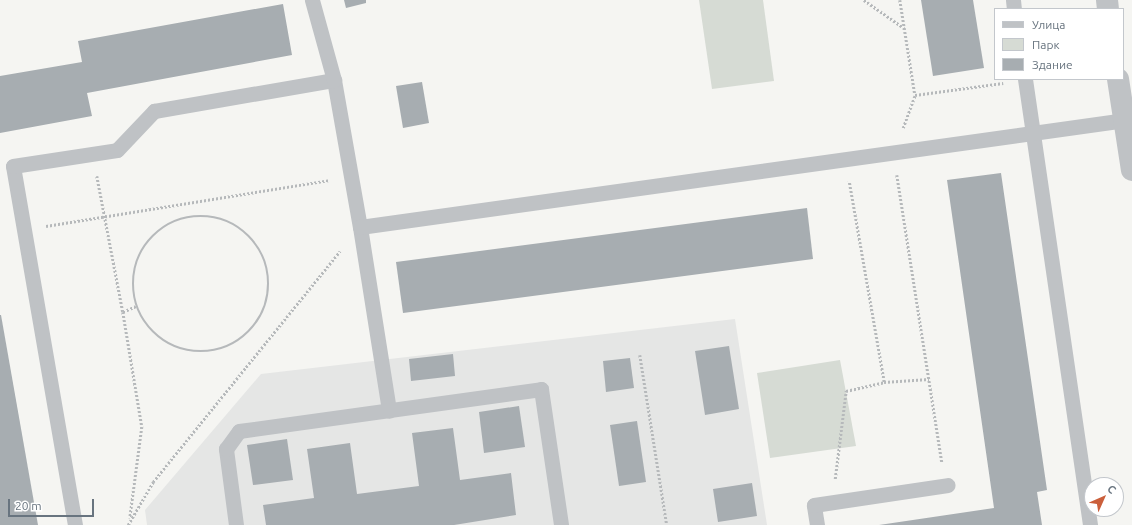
<!DOCTYPE html>
<html>
<head>
<meta charset="utf-8">
<style>
	body { margin:0 }
	#map { position:relative; width:1132px; height:525px; overflow:hidden; background:#f5f5f2; font-family:Ubuntu,sans-serif }
	div>[style] { position:absolute }
	.built>* { inset:0; background:#e5e6e5 }
	.green>* { inset:0; background:#d6dbd4 }
	.building>* { inset:0; background:#a7adb1 }
	.path>* { height:2.5px; margin-top:-1.25px; transform-origin:0; background:repeating-linear-gradient(90deg,#b6b9bb 0 2px,transparent 0 4px) }
	.path>.ring { margin:-1.25px; padding:0; box-sizing:content-box; background:none; border:2.5px solid #b6b9bb; border-radius:50% }
	.lane>* { height:15px; margin:-7.5px; padding:0 7.5px; transform-origin:7.5px; border-radius:7.5px; background:#bfc2c5 }
	.street>* { height:22px; margin:-11px; padding:0 11px; transform-origin:11px; border-radius:11px; background:#bfc2c5 }
	span { translate:-50% -50%; white-space:nowrap; text-align:center; line-height:1.15; -webkit-text-stroke:4px #fff; paint-order:stroke }
	.legend { position:absolute; left:994px; top:8px; width:130px; height:72px; box-sizing:border-box; background:#fff; border:1px solid #c3c7cc; margin:0; padding:5px 7px; list-style:none; font-size:12px; color:#68747f }
	.legend li { display:flex; align-items:center; gap:8px; height:20px }
	.legend b { width:20px; border:1px solid #c3c7cc }
	.north { position:absolute; left:1084px; top:477px; width:40px; height:40px; box-sizing:border-box; background:#fff; border:1px solid #c3c7cc; border-radius:50%; rotate:45deg; font-size:11px; font-weight:700; line-height:16px; text-align:center; color:#68747f }
	.north::after { content:''; display:block; margin:auto; width:14px; height:18px; background:#cb5f3b; clip-path:polygon(50% 0,100% 100%,50% 72%,0 100%) }
	.scale { position:absolute; left:8px; top:499px; width:86px; height:18px; box-sizing:border-box; border:2px solid #68747f; border-top:0; padding-left:5px; font-size:12px; line-height:14px; white-space:nowrap; color:#68747f; -webkit-text-stroke:3px #fff; paint-order:stroke }
</style>
</head>
<body>
<div id="map">
	<div class="built">
		<div style="clip-path:polygon(735px 319px,767px 525px,147px 525px,145px 510px,261px 374px)"></div>
	</div>
	<div class="green">
		<div style="clip-path:polygon(699px 0,763px 0,774px 81px,712px 89px)"></div>
		<div style="clip-path:polygon(840px 360px,856px 446px,770px 458px,757px 373px)"></div>
	</div>
	<div class="building">
		<div style="clip-path:polygon(344px 0,366px 0,366px 3px,346px 8px)"></div>
		<div style="clip-path:polygon(921px 0,973px 0,984px 68px,933px 76px)"></div>
		<div style="clip-path:polygon(283px 4px,292px 55px,87px 93px,92px 116px,0 133px,0 76px,82px 62px,78px 41px)"></div>
		<div style="clip-path:polygon(422px 82px,429px 123px,403px 128px,396px 86px)"></div>
		<div style="clip-path:polygon(1001px 173px,1047px 490px,1037px 492px,1042px 525px,879px 525px,994px 508px,947px 180px)"></div>
		<div style="clip-path:polygon(807px 208px,813px 259px,403px 313px,396px 262px)"></div>
		<div style="clip-path:polygon(0 315px,1px 315px,38px 525px,0 525px)"></div>
		<div style="clip-path:polygon(729px 346px,739px 409px,705px 415px,695px 351px)"></div>
		<div style="clip-path:polygon(453px 354px,455px 376px,411px 381px,409px 359px)"></div>
		<div style="clip-path:polygon(630px 358px,634px 388px,606px 392px,603px 361px)"></div>
		<div style="clip-path:polygon(519px 406px,525px 447px,484px 453px,479px 412px)"></div>
		<div style="clip-path:polygon(637px 421px,646px 482px,619px 486px,610px 425px)"></div>
		<div style="clip-path:polygon(453px 428px,460px 480px,511px 473px,516px 515px,454px 525px,266px 525px,263px 505px,314px 498px,307px 449px,350px 443px,357px 494px,419px 486px,412px 433px)"></div>
		<div style="clip-path:polygon(287px 439px,293px 480px,253px 485px,247px 445px)"></div>
		<div style="clip-path:polygon(752px 483px,757px 516px,718px 522px,713px 489px)"></div>
	</div>
	<div class="path">
		<div style="left:864px;top:0;width:49px;rotate:35deg"></div>
		<div style="left:900px;top:0;width:96px;rotate:81deg"></div>
		<div style="left:903px;top:128px;width:35px;rotate:-70deg"></div>
		<div style="left:915px;top:95px;width:89px;rotate:-7.8deg"></div>
		<div style="left:897px;top:175px;width:292px;rotate:81.1deg"></div>
		<div style="left:97px;top:176px;width:138px;rotate:79.2deg"></div>
		<div style="left:123px;top:312px;width:117px;rotate:80.6deg"></div>
		<div style="left:142px;top:427px;width:92px;rotate:97.5deg"></div>
		<div class="ring" style="left:133px;top:216px;width:133.5px;height:133.5px"></div>
		<div style="left:46px;top:226px;width:287px;rotate:-9.2deg"></div>
		<div style="left:123px;top:312px;width:14px;rotate:-25deg"></div>
		<div style="left:640px;top:355px;width:172px;rotate:81deg"></div>
		<div style="left:884px;top:382px;width:45px;rotate:-3.8deg"></div>
		<div style="left:835px;top:479px;width:89px;rotate:-82.9deg"></div>
		<div style="left:846px;top:391px;width:39px;rotate:-13deg"></div>
		<div style="left:884px;top:382px;width:204px;rotate:-99.9deg"></div>
		<div style="left:128px;top:525px;width:50px;rotate:-59.8deg"></div>
		<div style="left:153px;top:482px;width:297px;rotate:-51deg"></div>
	</div>
	<div class="lane">
		<div style="left:1013px;top:0;width:9px;rotate:84deg"></div>
		<div style="left:1025px;top:79px;width:451px;rotate:81.7deg"></div>
		<div style="left:334px;top:80px;width:149px;rotate:80deg"></div>
		<div style="left:360px;top:227px;width:186px;rotate:81deg"></div>
		<div style="left:360px;top:227px;width:780px;rotate:-7.96deg"></div>
		<div style="left:75px;top:525px;width:364px;rotate:-99.8deg"></div>
		<div style="left:13px;top:166px;width:105px;rotate:-8.7deg"></div>
		<div style="left:117px;top:150px;width:54px;rotate:-46.5deg"></div>
		<div style="left:154px;top:111px;width:183px;rotate:-9.8deg"></div>
		<div style="left:334px;top:80px;width:83px;rotate:-105.4deg"></div>
		<div style="left:236px;top:525px;width:77px;rotate:-97.5deg"></div>
		<div style="left:226px;top:449px;width:22px;rotate:-54deg"></div>
		<div style="left:239px;top:431px;width:305px;rotate:-7.9deg"></div>
		<div style="left:541px;top:389px;width:137px;rotate:81.6deg"></div>
		<div style="left:817px;top:525px;width:20px;rotate:-99deg"></div>
		<div style="left:814px;top:505px;width:135px;rotate:-8.5deg"></div>
	</div>
	<div class="street">
		<div style="left:1107px;top:0;width:9px;rotate:84deg"></div>
		<div style="left:1118px;top:79px;width:92px;rotate:81.3deg"></div>
	</div>
	<ul class="legend">
	<li><b style="height:5px;background:#bfc2c5"></b>Улица</li>
	<li><b style="height:11px;background:#d6dbd4"></b>Парк</li>
	<li><b style="height:11px;background:#a7adb1"></b>Здание</li>
	</ul>
	<div class="north">С</div>
	<div class="scale">20 m</div>
</div>
</body>
</html>
